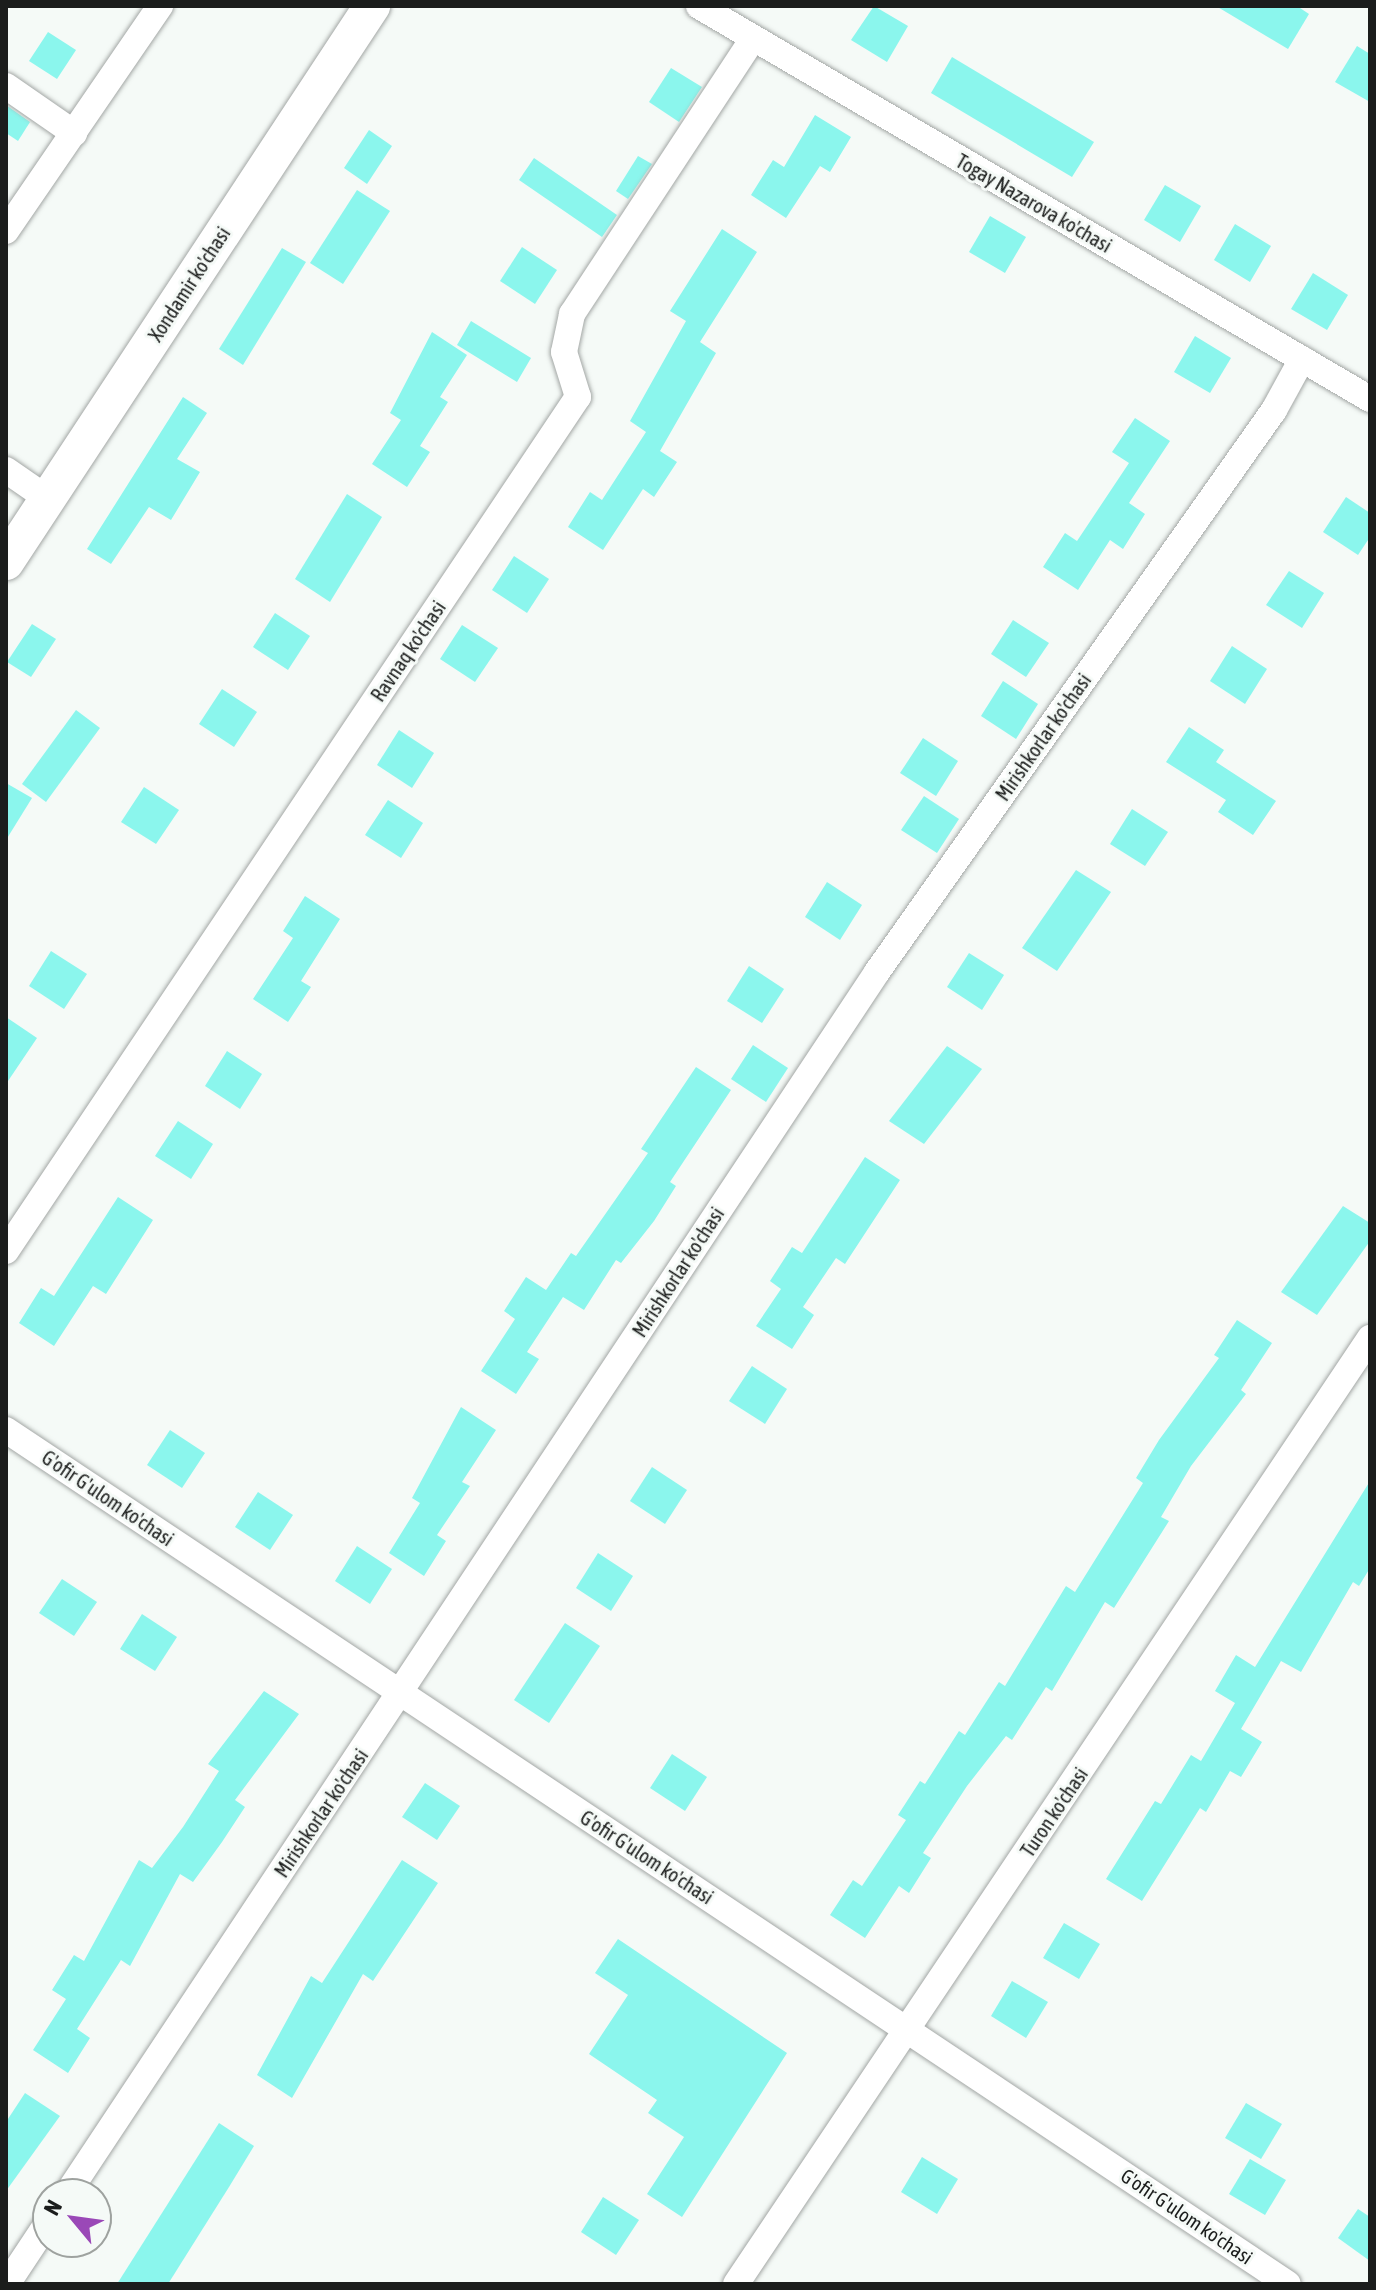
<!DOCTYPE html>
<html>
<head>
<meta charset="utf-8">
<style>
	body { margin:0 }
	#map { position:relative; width:1376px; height:2290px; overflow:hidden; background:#f5faf7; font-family:"Asap Condensed",sans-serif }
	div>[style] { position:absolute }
	.building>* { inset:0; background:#8bf6ed }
	.roads { filter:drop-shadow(0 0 2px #a3a7a5) drop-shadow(0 0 2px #a3a7a5) }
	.street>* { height:26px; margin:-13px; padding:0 13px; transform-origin:13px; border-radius:13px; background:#fff }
	.secondary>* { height:36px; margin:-18px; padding:0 18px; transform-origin:18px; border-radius:18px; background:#fff }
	span { translate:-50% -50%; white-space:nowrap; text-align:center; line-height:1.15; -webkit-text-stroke:6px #f5faf7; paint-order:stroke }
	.street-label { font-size:20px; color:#1b1d1c }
	.frame { position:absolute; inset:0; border:8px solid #1b1d1c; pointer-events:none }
	.north { position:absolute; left:32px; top:2178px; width:80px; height:80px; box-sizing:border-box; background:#f5faf7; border:2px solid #9ea29f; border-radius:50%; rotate:299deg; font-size:22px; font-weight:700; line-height:32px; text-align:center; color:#1b1d1c }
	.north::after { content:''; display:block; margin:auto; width:28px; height:36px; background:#9a48b7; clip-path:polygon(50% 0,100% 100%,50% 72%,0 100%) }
</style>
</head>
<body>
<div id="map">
	<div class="building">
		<div style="clip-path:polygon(874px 6px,908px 26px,887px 62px,851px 40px)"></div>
		<div style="clip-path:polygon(1216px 6px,1297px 6px,1309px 14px,1288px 49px)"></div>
		<div style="clip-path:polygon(48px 32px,76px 50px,57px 79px,29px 61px)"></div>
		<div style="clip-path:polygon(1357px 46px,1370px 54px,1370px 102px,1335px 82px)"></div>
		<div style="clip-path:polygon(952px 57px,1094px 142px,1072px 177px,931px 93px)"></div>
		<div style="clip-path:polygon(671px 68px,702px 87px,679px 122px,649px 102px)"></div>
		<div style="clip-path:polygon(6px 105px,30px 122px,18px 141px,6px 133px)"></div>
		<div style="clip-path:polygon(815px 115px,851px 137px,830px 172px,820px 166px,786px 218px,751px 195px,773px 160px,784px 167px)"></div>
		<div style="clip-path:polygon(369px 130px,392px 146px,367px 184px,344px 168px)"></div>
		<div style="clip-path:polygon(638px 156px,652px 164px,628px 199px,616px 191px)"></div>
		<div style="clip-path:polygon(534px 158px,617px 215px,602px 237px,519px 180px)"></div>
		<div style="clip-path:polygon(1165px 185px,1201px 206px,1180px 242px,1144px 220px)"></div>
		<div style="clip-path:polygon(357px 190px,390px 211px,343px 284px,310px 263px)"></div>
		<div style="clip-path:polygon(990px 216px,1026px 237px,1005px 273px,969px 252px)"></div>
		<div style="clip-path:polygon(1235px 224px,1271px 246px,1250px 282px,1214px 260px)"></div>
		<div style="clip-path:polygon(722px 229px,757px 252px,700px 342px,716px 353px,660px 451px,677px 462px,654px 497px,643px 489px,603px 550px,568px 527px,590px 492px,602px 500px,646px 432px,630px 421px,686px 321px,670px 311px)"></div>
		<div style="clip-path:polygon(522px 247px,557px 270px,535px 304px,500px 281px)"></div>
		<div style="clip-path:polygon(282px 248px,306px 262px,243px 365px,219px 349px)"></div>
		<div style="clip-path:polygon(1313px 273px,1348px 295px,1327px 330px,1291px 309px)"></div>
		<div style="clip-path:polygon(471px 321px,531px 358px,517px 382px,457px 345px)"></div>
		<div style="clip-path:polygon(432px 332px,467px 355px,440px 397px,448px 402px,420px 446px,430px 452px,407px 487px,372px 464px,401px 420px,390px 413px)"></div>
		<div style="clip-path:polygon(1195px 336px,1231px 358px,1210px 393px,1174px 372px)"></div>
		<div style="clip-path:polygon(183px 397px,207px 413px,177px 459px,200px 472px,171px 520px,149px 507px,111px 564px,87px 549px)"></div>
		<div style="clip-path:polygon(1135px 418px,1170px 441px,1129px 503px,1145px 514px,1123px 549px,1110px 540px,1078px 590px,1043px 567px,1065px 533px,1077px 541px,1129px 463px,1112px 452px)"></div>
		<div style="clip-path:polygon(347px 494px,382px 517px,330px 602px,295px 579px)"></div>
		<div style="clip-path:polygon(1346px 497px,1370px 513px,1370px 537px,1358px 555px,1323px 532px)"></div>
		<div style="clip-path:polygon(514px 556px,549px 579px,527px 613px,492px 590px)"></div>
		<div style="clip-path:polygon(1289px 571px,1324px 593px,1302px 628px,1266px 605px)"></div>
		<div style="clip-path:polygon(275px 613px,310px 636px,288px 670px,253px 647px)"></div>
		<div style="clip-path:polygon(1013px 620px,1049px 643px,1026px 677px,991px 654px)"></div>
		<div style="clip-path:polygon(32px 624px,56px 639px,31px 677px,7px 662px)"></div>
		<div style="clip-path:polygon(462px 625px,498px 648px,475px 682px,440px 659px)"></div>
		<div style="clip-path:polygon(1232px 646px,1267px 669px,1245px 704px,1210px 681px)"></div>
		<div style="clip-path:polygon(1003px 681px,1038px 704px,1016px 739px,981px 716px)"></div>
		<div style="clip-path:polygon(222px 689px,257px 712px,234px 747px,199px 724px)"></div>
		<div style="clip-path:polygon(76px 710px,100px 728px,46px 802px,22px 784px)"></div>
		<div style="clip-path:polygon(1189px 727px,1224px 750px,1216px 762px,1276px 801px,1253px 835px,1218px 812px,1226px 800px,1166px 762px)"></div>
		<div style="clip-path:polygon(399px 730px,434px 753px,412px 788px,377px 765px)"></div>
		<div style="clip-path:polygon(923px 738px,958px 761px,936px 796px,900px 773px)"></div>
		<div style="clip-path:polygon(6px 783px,32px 798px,6px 840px)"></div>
		<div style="clip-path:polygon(144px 787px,179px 810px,156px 844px,121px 822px)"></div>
		<div style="clip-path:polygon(924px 796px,959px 819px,937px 853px,901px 830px)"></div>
		<div style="clip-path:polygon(388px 800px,423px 823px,401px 858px,365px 835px)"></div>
		<div style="clip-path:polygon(1132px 809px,1168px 832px,1145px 866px,1110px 844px)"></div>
		<div style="clip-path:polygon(1076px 870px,1111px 892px,1057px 971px,1022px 948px)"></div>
		<div style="clip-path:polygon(827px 882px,862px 905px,840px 940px,805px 917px)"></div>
		<div style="clip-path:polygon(305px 896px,340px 919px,301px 981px,311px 987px,288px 1022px,253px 999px,293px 938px,283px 931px)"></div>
		<div style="clip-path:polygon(51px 951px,87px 974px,64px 1009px,29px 986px)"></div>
		<div style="clip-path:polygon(969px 953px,1004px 975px,982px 1010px,947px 987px)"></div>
		<div style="clip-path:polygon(749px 966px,784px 989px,762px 1023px,727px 1001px)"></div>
		<div style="clip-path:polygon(6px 1017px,37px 1038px,6px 1084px)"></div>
		<div style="clip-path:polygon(753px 1045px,788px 1068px,766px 1102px,731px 1079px)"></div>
		<div style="clip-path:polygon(947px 1046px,982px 1069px,924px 1144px,889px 1121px)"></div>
		<div style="clip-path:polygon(227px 1051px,262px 1074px,240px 1109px,205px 1086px)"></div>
		<div style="clip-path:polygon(696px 1067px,731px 1090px,670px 1182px,676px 1186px,654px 1221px,621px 1263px,616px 1260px,584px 1310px,563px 1297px,527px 1352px,539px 1359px,516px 1394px,481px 1371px,515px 1319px,504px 1311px,526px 1277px,546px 1290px,571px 1253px,576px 1256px,648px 1153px,641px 1149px)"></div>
		<div style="clip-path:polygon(178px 1121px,213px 1144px,191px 1179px,155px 1156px)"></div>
		<div style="clip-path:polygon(865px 1157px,900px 1180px,845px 1264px,836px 1258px,803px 1307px,814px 1315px,792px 1349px,756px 1326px,781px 1289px,770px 1281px,792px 1247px,802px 1253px)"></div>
		<div style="clip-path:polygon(118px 1197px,153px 1220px,106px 1294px,93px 1286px,54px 1346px,19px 1323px,41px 1288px,54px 1296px)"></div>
		<div style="clip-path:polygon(1343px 1206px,1370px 1223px,1370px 1241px,1317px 1315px,1281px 1292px)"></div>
		<div style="clip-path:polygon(1237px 1320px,1272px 1343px,1241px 1390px,1246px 1394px,1191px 1466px,1161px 1517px,1169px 1521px,1114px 1608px,1105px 1602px,1052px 1691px,1046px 1687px,1012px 1740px,1006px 1736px,967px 1786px,923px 1853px,931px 1858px,909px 1893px,899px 1886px,865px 1938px,830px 1915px,853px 1880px,862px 1886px,906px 1820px,898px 1815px,920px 1781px,925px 1784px,959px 1731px,965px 1735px,999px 1682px,1005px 1686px,1066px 1586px,1075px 1592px,1143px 1483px,1136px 1478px,1159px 1440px,1219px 1358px,1214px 1355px)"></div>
		<div style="clip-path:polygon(752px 1366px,787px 1389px,765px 1424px,729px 1401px)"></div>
		<div style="clip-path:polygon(461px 1407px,496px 1430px,462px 1482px,470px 1486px,437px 1535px,446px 1541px,424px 1576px,389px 1553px,420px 1503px,412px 1498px)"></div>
		<div style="clip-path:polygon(170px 1430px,205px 1453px,182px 1488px,147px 1465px)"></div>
		<div style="clip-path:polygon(652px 1467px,687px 1490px,665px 1524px,630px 1501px)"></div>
		<div style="clip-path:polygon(1370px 1481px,1370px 1568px,1359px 1586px,1353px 1582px,1301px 1672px,1281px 1661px,1241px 1729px,1262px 1742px,1241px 1777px,1230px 1771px,1206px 1812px,1200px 1808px,1142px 1901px,1106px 1879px,1155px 1801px,1161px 1804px,1191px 1755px,1201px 1761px,1235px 1703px,1215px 1691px,1236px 1655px,1255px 1667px)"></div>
		<div style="clip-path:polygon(258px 1492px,293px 1515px,270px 1550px,235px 1527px)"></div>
		<div style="clip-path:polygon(357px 1546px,392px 1569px,370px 1604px,335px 1581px)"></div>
		<div style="clip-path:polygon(598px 1553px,633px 1576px,611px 1611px,576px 1588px)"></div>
		<div style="clip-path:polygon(62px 1579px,97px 1602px,74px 1636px,39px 1613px)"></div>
		<div style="clip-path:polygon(142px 1614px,177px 1637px,155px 1671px,120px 1649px)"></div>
		<div style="clip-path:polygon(565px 1623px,600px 1646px,549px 1723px,514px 1700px)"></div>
		<div style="clip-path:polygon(264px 1691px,299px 1714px,235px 1800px,245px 1807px,222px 1842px,193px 1882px,180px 1874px,130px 1966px,121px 1960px,77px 2029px,90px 2038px,68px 2073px,33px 2050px,66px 1999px,52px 1990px,74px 1955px,84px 1961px,139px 1860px,152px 1868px,183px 1827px,219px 1771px,208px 1764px)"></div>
		<div style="clip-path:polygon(672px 1754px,707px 1777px,685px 1811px,650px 1788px)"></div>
		<div style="clip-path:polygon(425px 1783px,460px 1806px,437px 1840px,402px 1817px)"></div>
		<div style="clip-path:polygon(402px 1860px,438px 1883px,373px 1981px,363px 1974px,292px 2098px,257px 2075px,311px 1976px,322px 1983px)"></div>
		<div style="clip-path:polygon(1064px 1923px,1100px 1944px,1079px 1979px,1043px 1958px)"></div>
		<div style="clip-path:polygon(618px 1939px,787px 2053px,682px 2217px,647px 2194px,684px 2137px,648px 2113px,657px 2100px,589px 2054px,628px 1995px,595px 1973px)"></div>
		<div style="clip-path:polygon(1012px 1981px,1048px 2002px,1026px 2038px,991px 2016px)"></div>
		<div style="clip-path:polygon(25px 2093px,60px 2116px,6px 2191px,6px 2122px)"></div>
		<div style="clip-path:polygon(1246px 2103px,1282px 2124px,1261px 2159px,1225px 2138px)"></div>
		<div style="clip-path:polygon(219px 2123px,254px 2146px,229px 2187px,168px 2284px,117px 2284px)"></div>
		<div style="clip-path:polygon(922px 2157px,958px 2179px,937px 2214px,901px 2192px)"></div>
		<div style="clip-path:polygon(1250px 2159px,1286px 2180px,1265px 2215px,1229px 2194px)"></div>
		<div style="clip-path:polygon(603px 2197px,639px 2220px,616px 2255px,581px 2232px)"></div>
		<div style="clip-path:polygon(1358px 2209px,1370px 2217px,1370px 2261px,1338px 2238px)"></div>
	</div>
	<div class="roads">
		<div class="street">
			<div style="left:699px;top:6px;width:778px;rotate:30.36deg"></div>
			<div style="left:6px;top:86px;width:83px;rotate:34.7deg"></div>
			<div style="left:6px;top:231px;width:273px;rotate:-55.6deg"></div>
			<div style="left:6px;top:470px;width:51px;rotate:34.6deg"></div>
			<div style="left:6px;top:1251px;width:1028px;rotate:-56.19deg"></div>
			<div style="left:578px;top:397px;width:47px;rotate:-107.3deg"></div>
			<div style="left:564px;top:352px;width:39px;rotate:-78deg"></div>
			<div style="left:572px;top:314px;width:330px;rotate:-56.7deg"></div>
			<div style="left:6px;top:1430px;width:1540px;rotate:33.67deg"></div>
			<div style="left:67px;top:2194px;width:1466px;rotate:-56.46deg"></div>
			<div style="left:877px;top:972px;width:688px;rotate:-54.76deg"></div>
			<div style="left:1274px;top:410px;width:58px;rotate:-61.2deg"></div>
			<div style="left:7px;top:2284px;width:74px;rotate:-56.5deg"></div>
			<div style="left:736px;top:2284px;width:1139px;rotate:-56.17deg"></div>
		</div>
		<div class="secondary">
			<div style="left:6px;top:562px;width:666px;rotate:-56.64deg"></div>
		</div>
	</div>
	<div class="street-label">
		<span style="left:1034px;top:203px;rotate:30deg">Togay Nazarova ko'chasi</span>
		<span style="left:189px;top:284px;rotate:-57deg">Xondamir ko'chasi</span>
		<span style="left:408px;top:651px;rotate:-56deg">Ravnaq ko'chasi</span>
		<span style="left:1043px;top:737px;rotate:-55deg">Mirishkorlar ko'chasi</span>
		<span style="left:678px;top:1272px;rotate:-57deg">Mirishkorlar ko'chasi</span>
		<span style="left:108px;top:1498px;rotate:34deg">G'ofir G'ulom ko'chasi</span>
		<span style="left:1054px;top:1812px;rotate:-56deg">Turon ko'chasi</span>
		<span style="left:321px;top:1813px;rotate:-56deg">Mirishkorlar ko'chasi</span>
		<span style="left:647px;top:1857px;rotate:33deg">G'ofir G'ulom ko'chasi</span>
		<span style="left:1187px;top:2216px;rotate:34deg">G'ofir G'ulom ko'chasi</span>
	</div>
	<div class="frame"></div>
	<div class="north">N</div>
</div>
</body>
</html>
